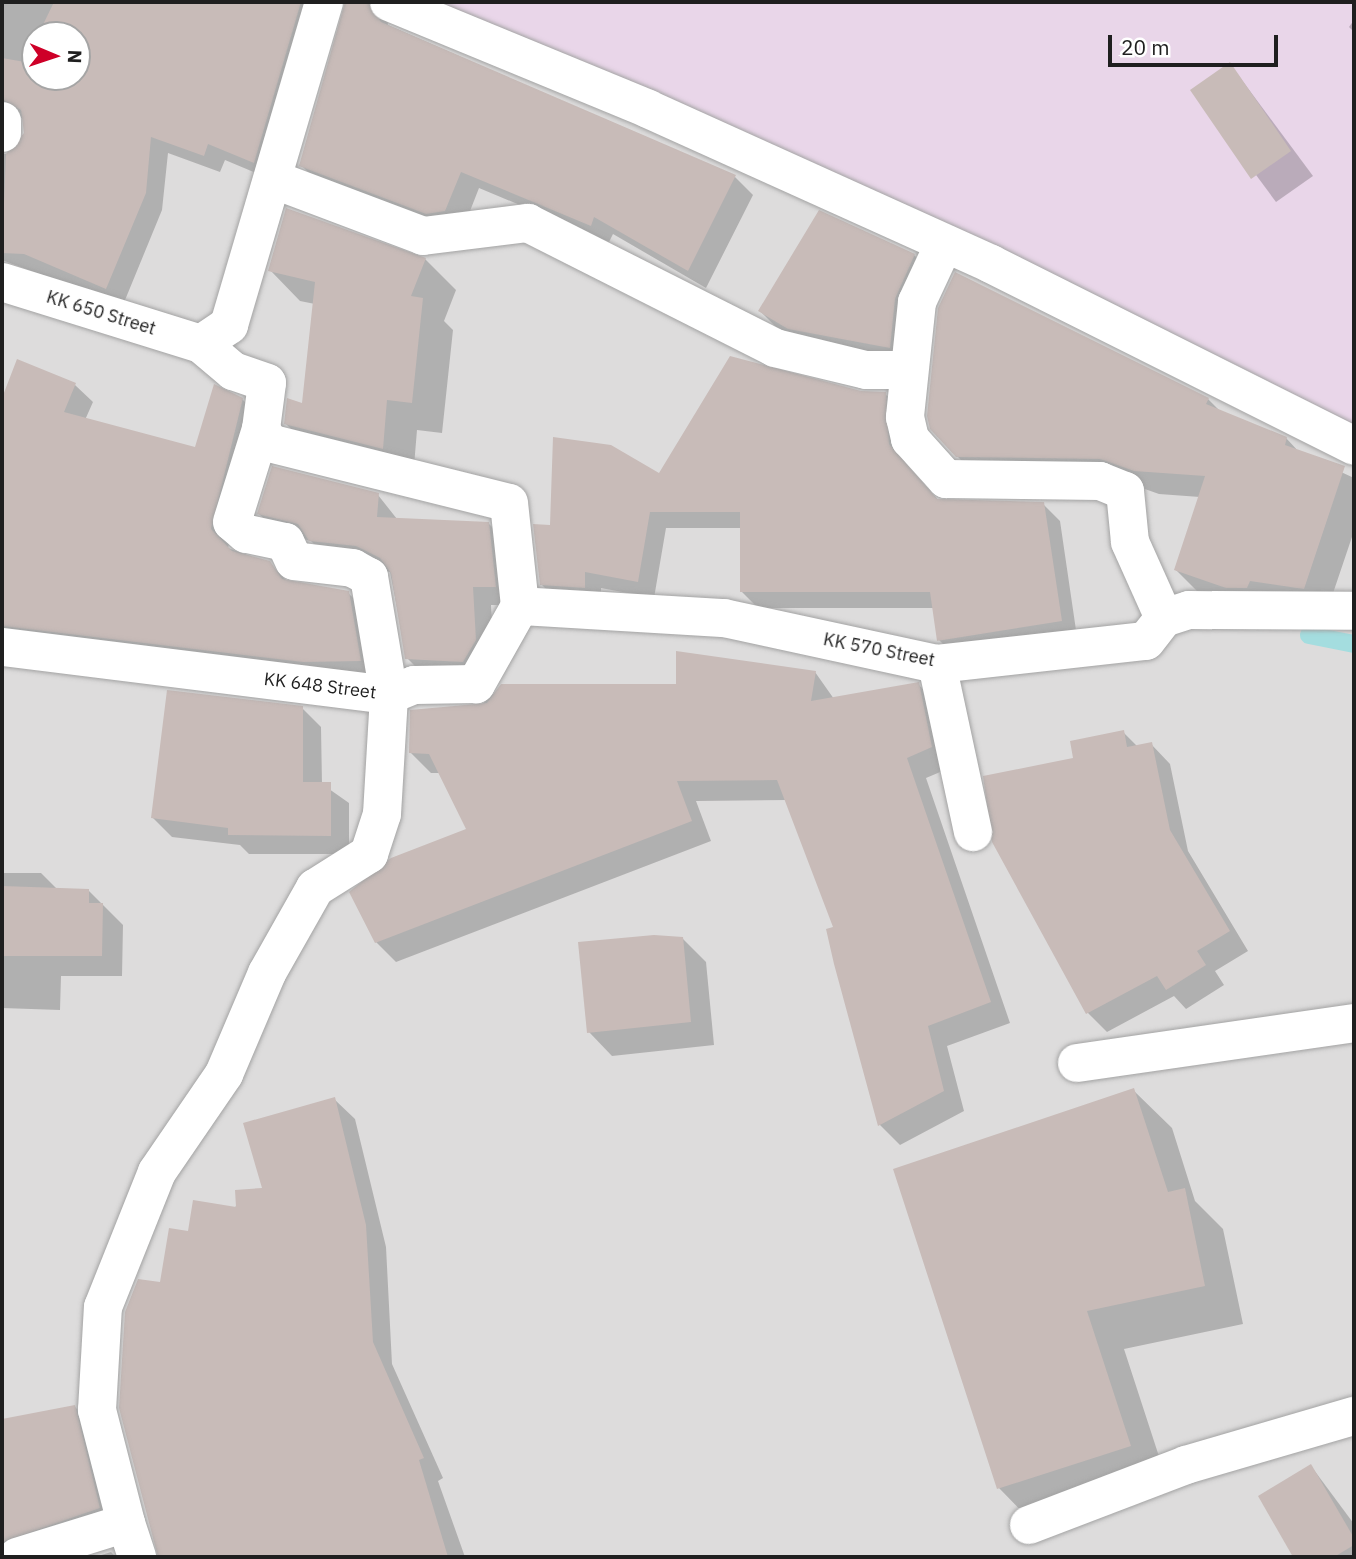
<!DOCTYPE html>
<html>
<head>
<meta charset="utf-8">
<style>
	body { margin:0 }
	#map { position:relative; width:1356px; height:1559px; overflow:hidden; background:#f0eae5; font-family:"IBM Plex Sans",sans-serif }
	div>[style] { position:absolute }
	.residential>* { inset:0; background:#dddcdc }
	.industrial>* { inset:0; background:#e9d6e9 }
	.shadow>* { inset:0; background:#0003 }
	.stream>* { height:18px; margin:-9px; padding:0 9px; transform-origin:9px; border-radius:9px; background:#a4dddf }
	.building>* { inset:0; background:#c8bbb8 }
	.roads { filter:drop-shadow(0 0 2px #a3a3a3) drop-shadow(0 0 2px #a3a3a3) }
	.minor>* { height:38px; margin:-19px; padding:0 19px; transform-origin:19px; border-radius:19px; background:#fff }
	span { translate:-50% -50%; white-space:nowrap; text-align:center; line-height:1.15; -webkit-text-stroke:5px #fff; paint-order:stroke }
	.street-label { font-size:18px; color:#1f1f1f }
	.frame { position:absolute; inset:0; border:4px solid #1f1f1f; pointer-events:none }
	.north { position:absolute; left:21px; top:21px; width:70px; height:70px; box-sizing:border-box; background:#fff; border:2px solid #a5a5a5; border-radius:50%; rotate:92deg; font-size:19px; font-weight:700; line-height:28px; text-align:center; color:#1f1f1f }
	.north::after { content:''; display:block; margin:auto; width:24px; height:32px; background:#ce0028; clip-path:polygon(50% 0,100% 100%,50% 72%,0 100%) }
	.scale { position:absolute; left:1108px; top:35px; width:170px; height:32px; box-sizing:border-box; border:4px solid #1f1f1f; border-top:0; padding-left:9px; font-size:21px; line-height:24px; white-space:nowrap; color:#1f1f1f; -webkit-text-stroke:5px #fff; paint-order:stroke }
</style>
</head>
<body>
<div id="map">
	<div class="residential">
		<div style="clip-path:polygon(evenodd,2px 2px,1354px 2px,1354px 1557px,2px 1557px,2px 2px,35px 35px,77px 35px,77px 77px,35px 77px,35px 35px)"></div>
	</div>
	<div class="industrial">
		<div style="clip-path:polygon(414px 2px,1354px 2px,1354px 435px)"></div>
	</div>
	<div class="shadow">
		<div style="clip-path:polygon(evenodd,2px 2px,324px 2px,270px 179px,225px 160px,220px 172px,168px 153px,162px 210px,123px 305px,2px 260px,2px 154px,13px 154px,26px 134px,24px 118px,9px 118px,2px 129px,2px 2px,35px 35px,77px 35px,77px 77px,35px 77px,35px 35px)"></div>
		<div style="clip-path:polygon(346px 2px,400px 2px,386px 11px,388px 25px,735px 177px,753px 195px,706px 288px,613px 234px,609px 242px,479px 188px,463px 229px,319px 183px,301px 165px)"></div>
		<div style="clip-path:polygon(1354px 20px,1354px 32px,1349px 27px)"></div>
		<div style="clip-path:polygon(1230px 64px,1313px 176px,1276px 202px,1193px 90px)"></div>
		<div style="clip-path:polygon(914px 255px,933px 274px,909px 366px,779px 330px,760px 311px)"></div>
		<div style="clip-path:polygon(425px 259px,456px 290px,444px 321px,453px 330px,442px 433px,417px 430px,413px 478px,316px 454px,286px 424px,303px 405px,315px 304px,300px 301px,270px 270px)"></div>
		<div style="clip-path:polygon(18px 362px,75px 385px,93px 402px,85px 420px,196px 449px,242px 399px,260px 417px,228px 548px,269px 563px,288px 582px,348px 593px,366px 610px,378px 678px,2px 650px,2px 402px)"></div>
		<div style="clip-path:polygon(861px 393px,885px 394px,902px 410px,905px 463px,939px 501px,1043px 504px,1060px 521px,1077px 637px,956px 657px,939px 640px,934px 608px,758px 608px,741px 591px,741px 528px,666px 528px,654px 598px,601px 588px,601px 604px,558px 601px,541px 584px,552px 526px)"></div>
		<div style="clip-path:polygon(1208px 399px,1220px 411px,1286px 438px,1300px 453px,1354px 478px,1354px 531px,1327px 611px,1199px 593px,1176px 570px,1200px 497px,1159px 494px,1125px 482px,981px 480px,957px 456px)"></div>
		<div style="clip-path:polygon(378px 495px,397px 519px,488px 523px,507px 542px,514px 605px,491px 605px,494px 659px,426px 677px,407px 658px,390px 572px,329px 559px,311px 541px,278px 532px,259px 514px)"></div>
		<div style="clip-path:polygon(815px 672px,834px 699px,918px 684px,938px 705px,952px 767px,926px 778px,1010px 1023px,947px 1046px,964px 1111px,900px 1145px,880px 1125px,835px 963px,835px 928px,787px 800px,696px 801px,711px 841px,396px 962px,376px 942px,468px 830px,441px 773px,431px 773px,411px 753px,412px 711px,478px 708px,502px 686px,678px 686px)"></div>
		<div style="clip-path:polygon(302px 708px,321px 727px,322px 784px,349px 803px,349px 854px,249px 854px,240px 845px,172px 837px,153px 818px)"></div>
		<div style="clip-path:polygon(1123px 732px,1138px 747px,1151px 744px,1170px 764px,1188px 851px,1248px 951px,1215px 971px,1224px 985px,1186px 1009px,1174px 996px,1107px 1032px,1088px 1013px,993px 842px,1075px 759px)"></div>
		<div style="clip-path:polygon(2px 873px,41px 873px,58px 890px,89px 891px,123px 925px,122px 976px,61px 976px,60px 1010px,2px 1008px)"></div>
		<div style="clip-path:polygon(682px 938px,706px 962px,714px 1045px,612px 1056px,589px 1032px)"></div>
		<div style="clip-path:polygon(1133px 1090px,1172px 1128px,1195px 1201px,1223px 1229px,1243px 1324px,1124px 1349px,1168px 1484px,1037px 1527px,999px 1488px)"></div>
		<div style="clip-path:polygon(334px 1099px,355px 1119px,386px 1247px,392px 1364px,443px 1478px,438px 1481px,465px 1557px,158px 1557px,162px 1284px,190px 1233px,264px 1190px)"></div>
		<div style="clip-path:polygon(75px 1407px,95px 1427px,119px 1528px,2px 1557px,2px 1421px)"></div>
		<div style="clip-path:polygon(1311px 1466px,1354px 1524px,1354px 1557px,1295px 1557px,1261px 1496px)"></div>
		<div style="clip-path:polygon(111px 1552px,116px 1557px,95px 1557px)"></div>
	</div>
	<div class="stream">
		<div style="left:1309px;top:635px;width:46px;rotate:11.3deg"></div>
	</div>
	<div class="building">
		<div style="clip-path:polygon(54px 2px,301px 2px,254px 163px,208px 144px,204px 156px,151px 137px,146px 193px,106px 289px,24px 254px,2px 253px,6px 154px,24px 133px,21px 110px,2px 99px,2px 58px,25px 62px,35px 41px,35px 77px,77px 77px,77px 35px,38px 35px)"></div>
		<div style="clip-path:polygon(345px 2px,368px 2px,381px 22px,736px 175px,688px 271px,594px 217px,591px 226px,461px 172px,445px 211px,426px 214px,299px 166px)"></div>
		<div style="clip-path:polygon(1230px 62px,1291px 151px,1251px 179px,1190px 90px)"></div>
		<div style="clip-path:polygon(286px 208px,426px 258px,411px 296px,423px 298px,412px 403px,387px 400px,383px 449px,284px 424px,287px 398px,302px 403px,315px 282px,268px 271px)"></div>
		<div style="clip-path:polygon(819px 210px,915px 254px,895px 299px,890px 348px,788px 329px,758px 311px)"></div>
		<div style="clip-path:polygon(955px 272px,1209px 398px,1206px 404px,1287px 437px,1285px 445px,1345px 466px,1304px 589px,1250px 581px,1247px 588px,1226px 588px,1174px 570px,1205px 476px,1134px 471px,1100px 459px,956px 457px,930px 429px,927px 416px,938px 308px)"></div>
		<div style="clip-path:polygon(730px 356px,861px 391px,886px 392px,889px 444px,937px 499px,1044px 502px,1062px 621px,937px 641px,930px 592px,740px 592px,740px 512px,650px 512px,638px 582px,585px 572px,585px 588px,540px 585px,533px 524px,550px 525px,553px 437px,611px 445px,659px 473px)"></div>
		<div style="clip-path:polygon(17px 359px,76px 383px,64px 412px,195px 447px,214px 384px,243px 398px,211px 529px,232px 551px,270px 561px,282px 579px,349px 591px,361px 661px,303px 662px,2px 626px,2px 398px)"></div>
		<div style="clip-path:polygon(272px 466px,379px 493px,377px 517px,489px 522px,496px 587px,473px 587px,476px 640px,463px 662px,405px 659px,391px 573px,380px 558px,356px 546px,309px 541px,298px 524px,257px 514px)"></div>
		<div style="clip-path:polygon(676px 651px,816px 671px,811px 701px,919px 682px,932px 747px,907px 758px,991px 1002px,928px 1026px,944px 1091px,878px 1126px,834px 964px,826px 929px,833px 927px,777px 780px,677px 781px,692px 821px,375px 943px,349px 892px,391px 858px,466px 829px,429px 754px,409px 753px,410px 710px,487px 703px,501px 684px,676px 684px)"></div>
		<div style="clip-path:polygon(167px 690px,303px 706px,303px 782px,331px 782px,331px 836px,228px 835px,228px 828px,151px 818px)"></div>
		<div style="clip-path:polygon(1124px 730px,1127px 747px,1152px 742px,1170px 830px,1230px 931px,1197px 951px,1206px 965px,1166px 990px,1157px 976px,1086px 1014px,992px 842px,983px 776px,1073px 758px,1070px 741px)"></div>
		<div style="clip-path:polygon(2px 886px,89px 889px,89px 903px,103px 903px,102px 956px,2px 956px)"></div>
		<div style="clip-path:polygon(654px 935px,683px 937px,691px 1022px,587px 1033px,578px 942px)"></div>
		<div style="clip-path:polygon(1134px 1088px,1168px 1192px,1185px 1188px,1205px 1286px,1087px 1311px,1131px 1446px,997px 1489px,893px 1169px)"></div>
		<div style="clip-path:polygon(335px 1097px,366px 1225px,373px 1342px,424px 1458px,419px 1460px,448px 1557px,158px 1557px,119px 1408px,125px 1312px,138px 1279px,160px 1282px,169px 1228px,188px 1231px,193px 1200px,236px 1207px,235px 1190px,262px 1188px,243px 1123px)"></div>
		<div style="clip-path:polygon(75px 1405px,100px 1508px,2px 1542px,2px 1419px)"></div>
		<div style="clip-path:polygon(1311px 1464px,1354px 1538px,1354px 1545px,1334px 1557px,1293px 1557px,1258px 1496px)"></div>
	</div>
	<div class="roads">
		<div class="minor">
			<div style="left:389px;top:2px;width:280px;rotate:22.4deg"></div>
			<div style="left:648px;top:109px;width:376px;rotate:24.3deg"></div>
			<div style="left:991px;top:264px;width:406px;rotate:26.6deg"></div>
			<div style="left:2px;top:121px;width:12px;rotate:90deg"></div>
			<div style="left:275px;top:180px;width:158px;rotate:20.7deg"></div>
			<div style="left:423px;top:236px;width:106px;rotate:-7.1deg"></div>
			<div style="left:528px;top:223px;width:277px;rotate:26.8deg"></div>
			<div style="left:775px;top:348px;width:94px;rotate:13.6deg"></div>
			<div style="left:866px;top:370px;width:42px"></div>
			<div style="left:944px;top:244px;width:64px;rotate:115deg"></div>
			<div style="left:917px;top:302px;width:116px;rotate:96deg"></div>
			<div style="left:905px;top:417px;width:23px;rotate:77deg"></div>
			<div style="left:910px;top:439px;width:54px;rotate:48deg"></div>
			<div style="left:946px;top:479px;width:154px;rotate:0.7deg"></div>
			<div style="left:1100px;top:481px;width:27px;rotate:22deg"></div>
			<div style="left:1125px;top:491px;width:51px;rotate:84.4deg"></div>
			<div style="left:1130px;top:542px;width:83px;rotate:65.9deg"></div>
			<div style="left:2px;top:282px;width:208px;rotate:17.3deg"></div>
			<div style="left:201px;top:344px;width:42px;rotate:40.2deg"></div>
			<div style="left:233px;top:371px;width:36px;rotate:19deg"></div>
			<div style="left:267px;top:383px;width:46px;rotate:97.4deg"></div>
			<div style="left:261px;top:429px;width:16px;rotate:60deg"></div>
			<div style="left:269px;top:443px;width:247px;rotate:14deg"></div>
			<div style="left:509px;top:503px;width:104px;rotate:83.9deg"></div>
			<div style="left:520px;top:606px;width:90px;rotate:119.4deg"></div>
			<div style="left:476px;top:684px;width:62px;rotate:179.1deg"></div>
			<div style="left:414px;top:685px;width:27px;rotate:158deg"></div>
			<div style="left:389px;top:695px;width:390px;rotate:-172.9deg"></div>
			<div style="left:201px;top:344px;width:34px;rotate:-34deg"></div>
			<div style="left:229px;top:325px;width:337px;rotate:-73.6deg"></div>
			<div style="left:520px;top:606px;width:204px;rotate:3.4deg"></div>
			<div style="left:724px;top:618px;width:218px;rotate:12.2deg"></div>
			<div style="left:937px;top:664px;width:210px;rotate:-6.3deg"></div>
			<div style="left:1146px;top:641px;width:29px;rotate:-52deg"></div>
			<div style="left:1164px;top:618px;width:26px;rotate:-18deg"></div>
			<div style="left:1189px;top:610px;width:165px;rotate:0.3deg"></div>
			<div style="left:937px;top:664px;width:172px;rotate:77.9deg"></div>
			<div style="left:1077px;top:1063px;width:280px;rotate:-8.2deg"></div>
			<div style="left:126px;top:1523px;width:36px;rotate:72deg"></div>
			<div style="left:1029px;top:1525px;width:168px;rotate:-20.9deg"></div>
			<div style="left:1186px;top:1465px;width:175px;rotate:-16.3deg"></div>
			<div style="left:17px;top:1557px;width:114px;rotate:-17.3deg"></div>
			<div style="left:126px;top:1523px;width:117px;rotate:-104.4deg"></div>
			<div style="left:97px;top:1410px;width:103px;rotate:-86.7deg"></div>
			<div style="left:103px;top:1307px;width:145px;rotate:-68.2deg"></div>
			<div style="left:157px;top:1172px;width:119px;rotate:-55.6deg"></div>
			<div style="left:224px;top:1074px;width:110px;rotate:-66.9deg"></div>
			<div style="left:267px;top:973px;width:98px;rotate:-60.5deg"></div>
			<div style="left:315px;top:888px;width:64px;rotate:-32.2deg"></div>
			<div style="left:369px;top:854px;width:42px;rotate:-72deg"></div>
			<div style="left:382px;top:814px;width:119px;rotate:-86.6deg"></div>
			<div style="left:389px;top:695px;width:120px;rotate:-99.6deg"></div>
			<div style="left:369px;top:577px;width:18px;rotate:-151deg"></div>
			<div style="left:353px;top:568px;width:59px;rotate:-173.2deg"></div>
			<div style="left:294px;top:561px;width:21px;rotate:-115deg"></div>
			<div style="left:285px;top:542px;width:40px;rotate:-168deg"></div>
			<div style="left:246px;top:534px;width:18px;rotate:-139deg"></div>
			<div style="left:232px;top:522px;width:97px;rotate:-72.7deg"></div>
		</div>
	</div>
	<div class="street-label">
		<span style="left:101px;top:313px;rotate:17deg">KK 650 Street</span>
		<span style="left:879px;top:650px;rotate:11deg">KK 570 Street</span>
		<span style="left:320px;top:686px;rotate:7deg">KK 648 Street</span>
	</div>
	<div class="frame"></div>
	<div class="north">N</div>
	<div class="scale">20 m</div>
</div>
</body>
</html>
